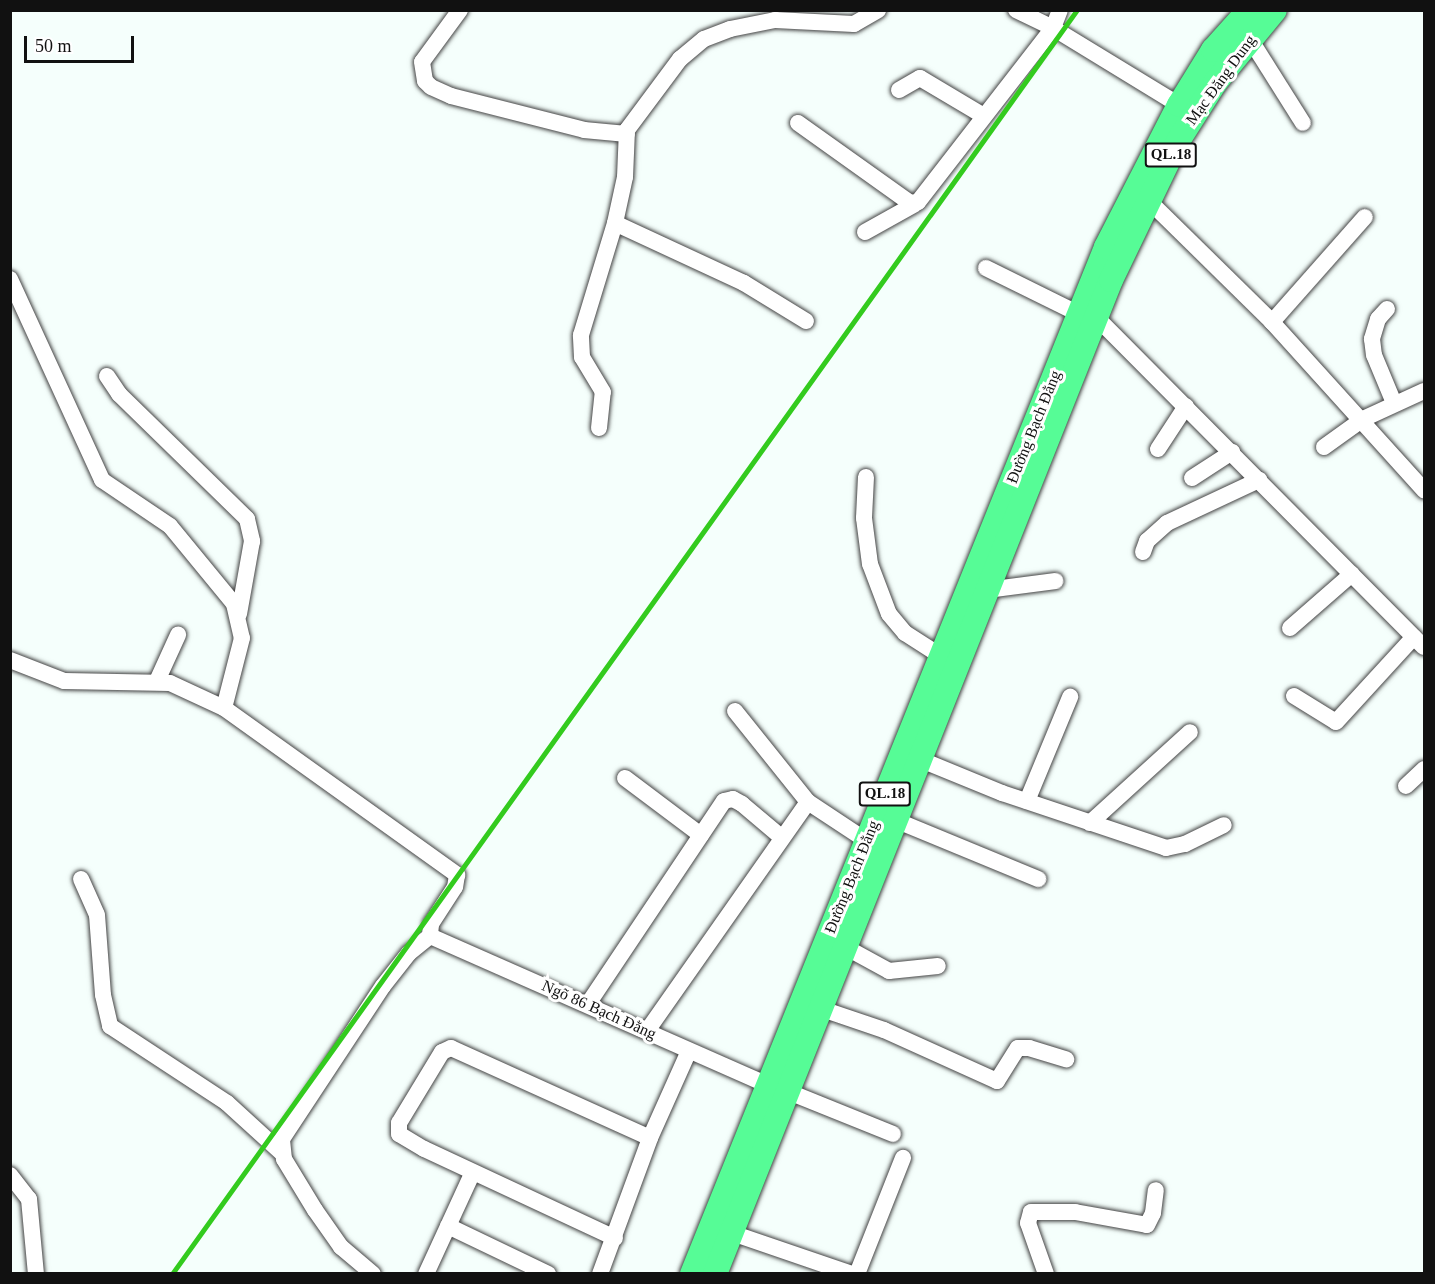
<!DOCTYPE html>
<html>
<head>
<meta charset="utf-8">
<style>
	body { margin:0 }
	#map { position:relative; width:1435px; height:1284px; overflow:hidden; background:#f5fffc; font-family:Georgia,serif }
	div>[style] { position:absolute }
	.roads { filter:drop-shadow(0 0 2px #444) drop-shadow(0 0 2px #444) }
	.minor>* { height:16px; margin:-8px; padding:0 8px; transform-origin:8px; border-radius:8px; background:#fff }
	.highway>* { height:24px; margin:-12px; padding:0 12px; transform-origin:12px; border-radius:12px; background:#56fc96 }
	.rail>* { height:4.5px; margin:-2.25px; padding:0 2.25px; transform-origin:2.25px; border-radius:2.25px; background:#33cb1e }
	span { translate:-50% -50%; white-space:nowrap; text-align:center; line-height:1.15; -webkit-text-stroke:6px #fff; paint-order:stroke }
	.shield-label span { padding:2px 4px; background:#fff; border:2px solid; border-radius:4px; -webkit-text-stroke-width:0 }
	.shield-label { font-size:15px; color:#111; font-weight:700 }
	.street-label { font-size:16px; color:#111 }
	.frame { position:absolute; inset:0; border:12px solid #111; pointer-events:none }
	.scale { position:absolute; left:24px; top:36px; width:110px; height:27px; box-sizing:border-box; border:3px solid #111; border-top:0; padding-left:8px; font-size:18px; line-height:21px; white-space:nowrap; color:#111; -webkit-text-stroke:4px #fff; paint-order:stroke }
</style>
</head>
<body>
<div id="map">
	<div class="roads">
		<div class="minor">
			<div style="left:460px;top:10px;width:64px;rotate:126.2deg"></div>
			<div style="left:422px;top:62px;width:19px;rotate:81deg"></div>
			<div style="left:425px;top:81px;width:8px;rotate:45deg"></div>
			<div style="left:431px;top:87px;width:22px;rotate:24deg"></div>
			<div style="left:451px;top:96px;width:137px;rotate:14.3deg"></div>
			<div style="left:584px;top:130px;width:43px;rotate:5.3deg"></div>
			<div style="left:1016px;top:10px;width:41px;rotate:25.9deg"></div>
			<div style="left:1053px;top:28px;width:148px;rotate:31.4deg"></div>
			<div style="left:1250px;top:39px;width:99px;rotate:57.8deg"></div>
			<div style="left:899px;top:90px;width:24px;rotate:-30deg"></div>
			<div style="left:920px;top:78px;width:74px;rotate:30.7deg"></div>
			<div style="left:798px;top:123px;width:138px;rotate:35.5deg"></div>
			<div style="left:910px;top:203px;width:8px;rotate:-7deg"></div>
			<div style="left:918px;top:202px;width:220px;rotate:-52.2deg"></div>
			<div style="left:1053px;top:28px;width:19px;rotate:-69deg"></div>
			<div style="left:1148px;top:200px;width:174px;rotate:44.5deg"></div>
			<div style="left:1272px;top:322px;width:227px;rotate:47.9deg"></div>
			<div style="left:865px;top:232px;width:57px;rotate:-29.2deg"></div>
			<div style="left:986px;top:268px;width:104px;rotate:26.3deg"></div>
			<div style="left:10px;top:279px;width:221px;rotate:65.4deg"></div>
			<div style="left:102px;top:480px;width:82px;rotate:34.1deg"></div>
			<div style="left:170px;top:526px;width:101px;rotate:50.6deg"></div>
			<div style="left:234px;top:604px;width:35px;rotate:77deg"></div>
			<div style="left:242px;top:638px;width:72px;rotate:104.4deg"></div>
			<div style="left:224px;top:708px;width:287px;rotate:35.6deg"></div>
			<div style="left:457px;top:875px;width:12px;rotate:99deg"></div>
			<div style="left:455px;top:887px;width:44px;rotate:123deg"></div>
			<div style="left:431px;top:924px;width:12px;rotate:95deg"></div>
			<div style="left:1387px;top:309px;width:13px;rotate:132deg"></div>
			<div style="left:1378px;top:319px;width:21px;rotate:107deg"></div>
			<div style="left:1372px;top:339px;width:16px;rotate:83deg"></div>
			<div style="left:1374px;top:355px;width:52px;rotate:67.4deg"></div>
			<div style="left:1096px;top:317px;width:465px;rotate:45.2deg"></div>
			<div style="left:806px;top:321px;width:73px;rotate:-148.5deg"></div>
			<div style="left:744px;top:283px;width:142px;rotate:-155.1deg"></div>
			<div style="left:615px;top:223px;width:47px;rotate:-77.7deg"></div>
			<div style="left:625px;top:177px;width:47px;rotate:-87.6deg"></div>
			<div style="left:627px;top:130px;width:89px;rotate:-53.3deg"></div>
			<div style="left:680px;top:59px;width:31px;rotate:-40deg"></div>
			<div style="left:704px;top:39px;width:28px;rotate:-21deg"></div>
			<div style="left:730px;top:29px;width:46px;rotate:-11.3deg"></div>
			<div style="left:775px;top:20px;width:79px;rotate:2.9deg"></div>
			<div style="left:854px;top:24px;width:28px;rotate:-30deg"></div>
			<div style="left:1272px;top:322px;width:140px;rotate:-48.5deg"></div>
			<div style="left:107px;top:376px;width:22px;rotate:56deg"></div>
			<div style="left:119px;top:394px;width:179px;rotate:44.3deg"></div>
			<div style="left:247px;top:519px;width:23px;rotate:77deg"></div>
			<div style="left:252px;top:541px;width:74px;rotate:100.1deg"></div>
			<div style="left:599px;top:428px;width:36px;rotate:-84deg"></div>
			<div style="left:603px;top:392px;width:41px;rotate:-121deg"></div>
			<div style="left:582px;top:357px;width:22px;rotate:-93deg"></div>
			<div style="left:581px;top:335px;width:117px;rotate:-73.1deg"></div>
			<div style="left:1324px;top:447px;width:48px;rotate:-35.7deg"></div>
			<div style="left:1363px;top:419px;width:67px;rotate:-24.7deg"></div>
			<div style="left:1158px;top:449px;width:51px;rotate:-56.9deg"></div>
			<div style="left:866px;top:477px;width:41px;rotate:92.8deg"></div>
			<div style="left:864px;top:518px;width:46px;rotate:82.6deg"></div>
			<div style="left:870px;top:564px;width:53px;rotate:69.2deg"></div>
			<div style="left:889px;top:614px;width:25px;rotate:50deg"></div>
			<div style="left:905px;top:633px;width:43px;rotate:32.6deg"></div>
			<div style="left:1192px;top:478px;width:48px;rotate:-33deg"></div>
			<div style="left:1143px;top:552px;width:12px;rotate:-70deg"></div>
			<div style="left:1147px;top:541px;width:27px;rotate:-42deg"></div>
			<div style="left:1167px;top:523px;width:102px;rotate:-25.1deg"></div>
			<div style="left:987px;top:590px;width:69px;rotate:-7.5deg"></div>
			<div style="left:1290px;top:628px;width:82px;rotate:-41.1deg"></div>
			<div style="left:10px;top:660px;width:58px;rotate:21.3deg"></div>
			<div style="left:64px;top:681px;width:106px;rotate:1.1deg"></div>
			<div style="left:170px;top:683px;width:60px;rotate:24.8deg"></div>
			<div style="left:157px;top:681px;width:51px;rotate:-65.5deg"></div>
			<div style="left:1294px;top:696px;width:49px;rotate:31.8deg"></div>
			<div style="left:1336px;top:722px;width:115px;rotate:-47.5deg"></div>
			<div style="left:735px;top:711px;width:117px;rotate:51.3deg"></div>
			<div style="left:808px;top:802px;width:71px;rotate:33.5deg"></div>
			<div style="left:919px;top:759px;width:90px;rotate:22.3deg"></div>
			<div style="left:1002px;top:793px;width:173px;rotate:18.5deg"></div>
			<div style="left:1166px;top:848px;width:19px;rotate:-12deg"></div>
			<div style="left:1185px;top:844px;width:43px;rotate:-26deg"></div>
			<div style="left:625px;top:778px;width:95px;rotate:36.9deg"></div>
			<div style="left:1406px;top:786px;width:25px;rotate:-43deg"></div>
			<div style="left:1027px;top:801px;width:113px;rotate:-67.5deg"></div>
			<div style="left:895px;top:820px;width:155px;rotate:22.4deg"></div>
			<div style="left:1090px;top:823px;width:135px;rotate:-42.3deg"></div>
			<div style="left:81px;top:879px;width:39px;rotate:66deg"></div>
			<div style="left:97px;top:915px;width:80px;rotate:85.7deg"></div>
			<div style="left:103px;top:995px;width:32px;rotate:77deg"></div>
			<div style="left:110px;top:1026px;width:140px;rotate:33.3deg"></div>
			<div style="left:227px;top:1103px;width:74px;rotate:42.3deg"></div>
			<div style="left:430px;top:936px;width:369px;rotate:23.8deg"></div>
			<div style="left:847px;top:948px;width:48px;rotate:28.7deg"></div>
			<div style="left:889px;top:971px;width:49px;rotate:-5.8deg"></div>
			<div style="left:588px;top:1004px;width:244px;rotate:-56.2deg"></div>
			<div style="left:724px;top:801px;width:9px;rotate:-13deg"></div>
			<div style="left:733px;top:799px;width:10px;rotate:29deg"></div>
			<div style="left:742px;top:804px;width:51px;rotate:40.2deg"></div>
			<div style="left:822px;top:1009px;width:65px;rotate:18.7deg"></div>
			<div style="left:884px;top:1030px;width:124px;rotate:24.3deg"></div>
			<div style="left:997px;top:1081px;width:39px;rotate:-58deg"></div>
			<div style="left:1018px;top:1048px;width:11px"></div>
			<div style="left:1029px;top:1048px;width:39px;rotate:17deg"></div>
			<div style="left:647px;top:1031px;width:280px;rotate:-54.9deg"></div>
			<div style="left:789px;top:1092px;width:112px;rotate:22deg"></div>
			<div style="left:10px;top:1175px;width:31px;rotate:52deg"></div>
			<div style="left:29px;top:1199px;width:75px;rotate:84.7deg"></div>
			<div style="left:448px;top:1226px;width:111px;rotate:25.6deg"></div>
			<div style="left:732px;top:1233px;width:127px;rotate:18.9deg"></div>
			<div style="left:615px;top:1238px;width:211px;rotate:-155deg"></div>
			<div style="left:424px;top:1149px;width:29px;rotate:-149deg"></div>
			<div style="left:399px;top:1134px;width:11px;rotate:-90deg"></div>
			<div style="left:399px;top:1123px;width:83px;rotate:-58.8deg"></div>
			<div style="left:442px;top:1052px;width:10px;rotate:-24deg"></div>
			<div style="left:451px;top:1048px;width:218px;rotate:24.3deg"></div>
			<div style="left:373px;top:1274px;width:42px;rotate:-139.8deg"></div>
			<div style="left:341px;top:1247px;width:45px;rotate:-125.1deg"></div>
			<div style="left:315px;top:1210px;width:60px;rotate:-121.3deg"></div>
			<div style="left:284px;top:1159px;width:20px;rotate:-96deg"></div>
			<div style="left:282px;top:1139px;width:183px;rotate:-56.6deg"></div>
			<div style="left:383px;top:986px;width:42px;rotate:-51.8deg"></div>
			<div style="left:409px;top:953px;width:27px;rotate:-39deg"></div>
			<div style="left:426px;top:1274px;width:110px;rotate:-65.3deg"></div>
			<div style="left:600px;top:1274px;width:145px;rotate:-69.8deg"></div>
			<div style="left:650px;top:1138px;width:95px;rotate:-65.9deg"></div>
			<div style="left:857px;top:1274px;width:125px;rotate:-68.4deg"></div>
			<div style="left:1046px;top:1274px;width:54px;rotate:-109.4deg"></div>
			<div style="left:1028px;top:1223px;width:11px;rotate:-75deg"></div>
			<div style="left:1031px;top:1212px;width:44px"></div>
			<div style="left:1075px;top:1212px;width:73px;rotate:10.2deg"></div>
			<div style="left:1147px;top:1225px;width:13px;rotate:-63deg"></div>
			<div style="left:1153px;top:1213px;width:23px;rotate:-83deg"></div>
		</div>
		<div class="highway">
			<div style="left:692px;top:1274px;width:1107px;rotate:-68.04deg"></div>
			<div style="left:1106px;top:247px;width:160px;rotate:-62.8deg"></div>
			<div style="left:1179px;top:105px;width:65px;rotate:-58.3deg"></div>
			<div style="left:1213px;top:50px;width:54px;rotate:-48deg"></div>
			<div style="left:715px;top:1274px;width:1070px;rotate:-68.28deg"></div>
			<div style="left:1111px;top:280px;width:154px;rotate:-64.3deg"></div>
			<div style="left:1178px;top:141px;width:69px;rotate:-57.5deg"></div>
			<div style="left:1215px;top:83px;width:94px;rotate:-50.6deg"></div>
		</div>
	</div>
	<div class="rail">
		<div style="left:172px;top:1274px;width:1555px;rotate:-54.4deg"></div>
	</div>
	<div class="shield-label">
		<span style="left:1171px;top:155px">QL.18</span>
		<span style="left:885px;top:794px">QL.18</span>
	</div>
	<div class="street-label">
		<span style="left:1221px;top:80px;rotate:-54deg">Mạc Đăng Dung</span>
		<span style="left:1034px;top:427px;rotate:-68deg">Đường Bạch Đằng</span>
		<span style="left:852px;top:877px;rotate:-68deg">Đường Bạch Đằng</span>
		<span style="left:599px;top:1010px;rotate:24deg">Ngõ 86 Bạch Đằng</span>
	</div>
	<div class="frame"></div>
	<div class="scale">50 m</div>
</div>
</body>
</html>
